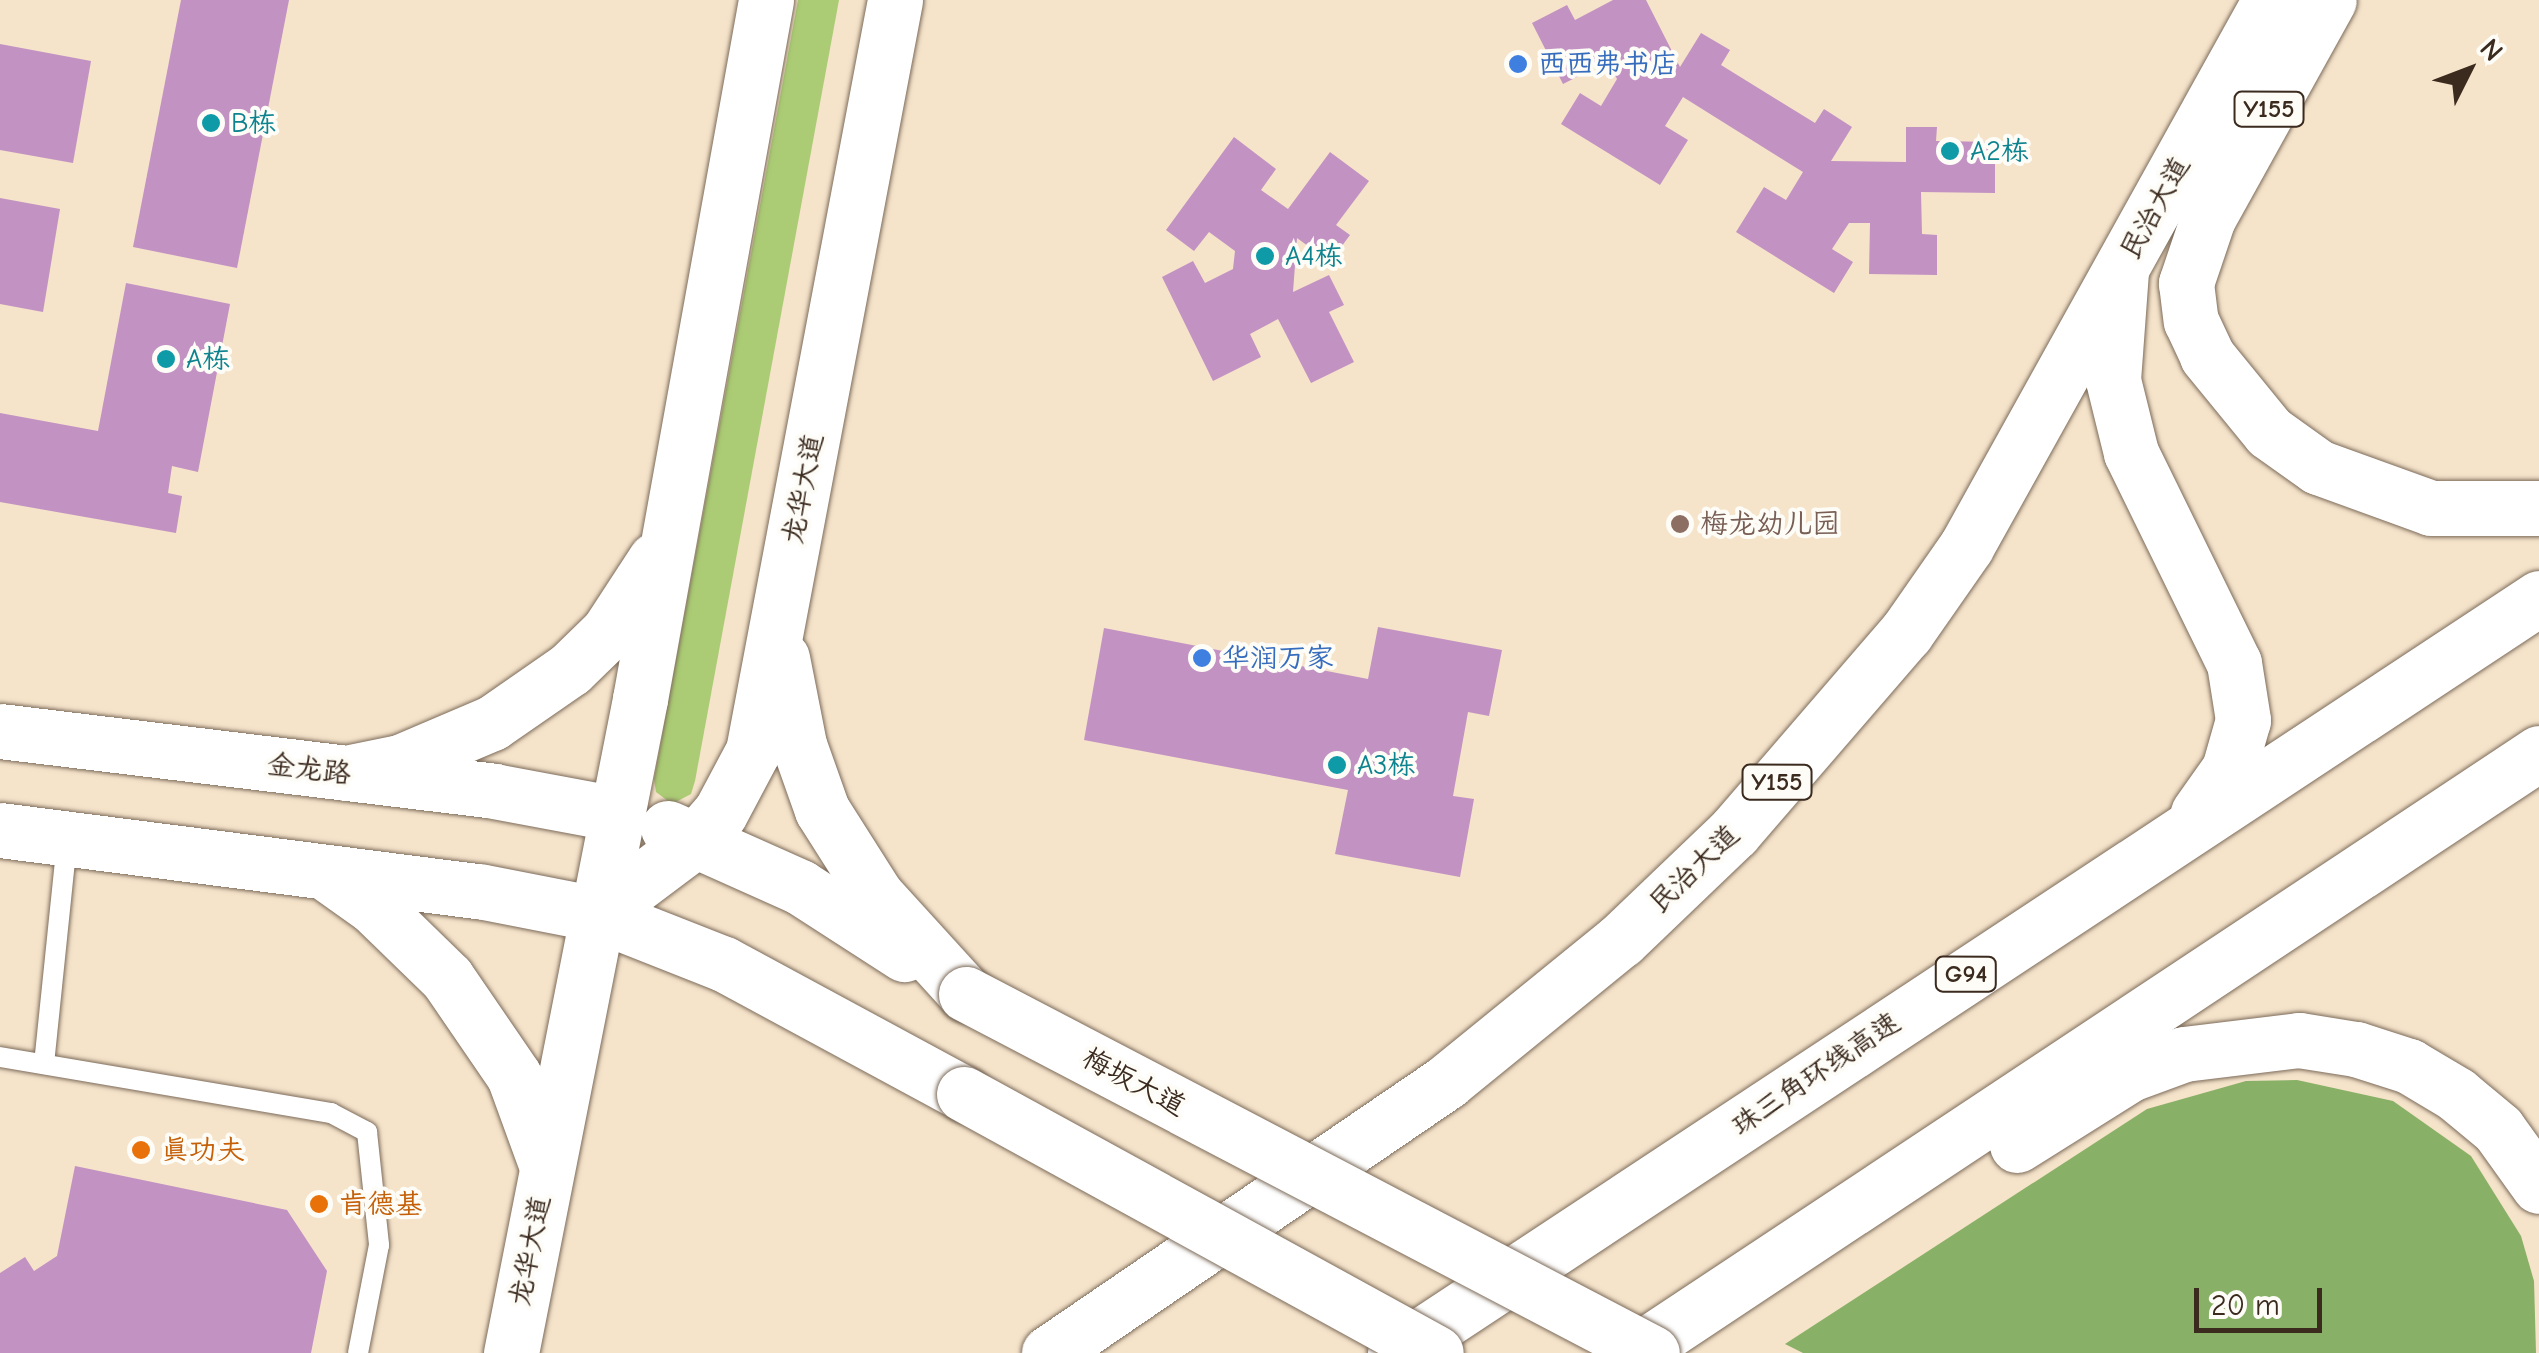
<!DOCTYPE html>
<html>
<head>
<meta charset="utf-8">
<style>
	body { margin:0 }
	#map { position:relative; width:2539px; height:1353px; overflow:hidden; background:#f5e3ca; font-family:"Comic Neue","LXGW WenKai TC",sans-serif }
	div>[style] { position:absolute }
	.green>* { inset:0; background:#abcc74 }
	.forest>* { inset:0; background:#88b066 }
	.building>* { inset:0; background:#c292c3 }
	.roads { filter:drop-shadow(0 0 2px #7c6b5a) drop-shadow(0 0 2px #7c6b5a) }
	.lane>* { height:20px; margin:-10px; padding:0 10px; transform-origin:10px; border-radius:10px; background:#fff }
	.secondary>* { height:55px; margin:-27.5px; padding:0 27.5px; transform-origin:27.5px; border-radius:27.5px; background:#fff }
	.primary>* { height:55px; margin:-27.5px; padding:0 27.5px; transform-origin:27.5px; border-radius:27.5px; background:#fff }
	.highway>* { height:55px; margin:-27.5px; padding:0 27.5px; transform-origin:27.5px; border-radius:27.5px; background:#fff }
	.bridges { filter:drop-shadow(0 0 2px #7c6b5a) drop-shadow(0 0 2px #7c6b5a) }
	.primary-bridge>* { height:55px; margin:-27.5px; padding:0 27.5px; transform-origin:27.5px; border-radius:27.5px; background:#fff }
	.dots>* { width:28px; height:28px; translate:-50% -50%; box-sizing:border-box; border:5px solid #fdfcf7; border-radius:50% }
	span { translate:-50% -50%; white-space:nowrap; text-align:center; line-height:1.15; -webkit-text-stroke:8px #fdfcf7; paint-order:stroke }
	.shield-label span { padding:2px 8px; background:#fdfcf7; border:2px solid; border-radius:8px; -webkit-text-stroke-width:0 }
	.shield-label { font-size:25px; color:#3b2a1e; font-weight:700 }
	.shop-label { font-size:28px; color:#366cbe }
	.left { translate:0 -50%; text-align:left }
	.culture-label { font-size:28px; color:#0d838f }
	.street-label { font-size:28px; color:#3b2a1e }
	.education-label { font-size:28px; color:#785e54 }
	.food-label { font-size:28px; color:#c56008 }
	.north { position:absolute; left:2419px; top:20px; width:100px; height:100px; -webkit-text-stroke:8px #fdfcf7; paint-order:stroke; rotate:48deg; font-size:28px; font-weight:700; line-height:40px; text-align:center; color:#3b2a1e }
	.north::after { content:''; display:block; margin:auto; width:35px; height:45px; background:#3b2a1e; clip-path:polygon(50% 0,100% 100%,50% 72%,0 100%) }
	.scale { position:absolute; left:2194px; top:1288px; width:128px; height:45px; box-sizing:border-box; border:5px solid #3b2a1e; border-top:0; padding-left:12px; font-size:30px; line-height:35px; white-space:nowrap; color:#3b2a1e; -webkit-text-stroke:8px #fdfcf7; paint-order:stroke }
</style>
</head>
<body>
<div id="map">
	<div class="green">
		<div style="clip-path:polygon(798px 0,839px 0,695px 781px,691px 794px,672px 804px,656px 792px,654px 779px)"></div>
	</div>
	<div class="forest">
		<div style="clip-path:polygon(2297px 1080px,2393px 1101px,2471px 1156px,2521px 1236px,2534px 1281px,2536px 1353px,1803px 1353px,1785px 1344px,2147px 1109px,2246px 1081px)"></div>
	</div>
	<div class="building">
		<div style="clip-path:polygon(181px 0,289px 0,237px 268px,133px 247px)"></div>
		<div style="clip-path:polygon(1613px 0,1646px 0,1680px 67px,1701px 33px,1730px 50px,1721px 65px,1815px 123px,1824px 109px,1852px 127px,1831px 161px,1906px 162px,1906px 127px,1937px 127px,1936px 141px,1995px 142px,1995px 193px,1921px 192px,1922px 234px,1937px 235px,1937px 275px,1869px 274px,1870px 223px,1849px 223px,1832px 249px,1853px 262px,1834px 293px,1736px 232px,1764px 187px,1786px 200px,1803px 172px,1683px 97px,1665px 126px,1688px 140px,1660px 185px,1561px 124px,1580px 93px,1601px 106px,1617px 79px,1608px 61px,1563px 84px,1532px 23px,1567px 5px,1575px 20px)"></div>
		<div style="clip-path:polygon(0 44px,91px 61px,73px 163px,0 150px)"></div>
		<div style="clip-path:polygon(1234px 137px,1276px 169px,1261px 190px,1288px 209px,1330px 152px,1369px 181px,1336px 225px,1350px 235px,1330px 262px,1297px 238px,1293px 292px,1329px 275px,1344px 305px,1329px 312px,1354px 362px,1311px 383px,1278px 319px,1250px 334px,1261px 357px,1213px 381px,1162px 277px,1193px 261px,1205px 283px,1233px 269px,1235px 251px,1209px 232px,1194px 251px,1166px 230px)"></div>
		<div style="clip-path:polygon(0 198px,60px 209px,43px 312px,0 304px)"></div>
		<div style="clip-path:polygon(126px 283px,230px 304px,198px 472px,172px 466px,168px 493px,182px 496px,176px 533px,0 502px,0 413px,98px 431px)"></div>
		<div style="clip-path:polygon(1378px 627px,1502px 650px,1489px 716px,1468px 712px,1453px 796px,1474px 799px,1460px 877px,1335px 854px,1348px 790px,1084px 740px,1104px 628px,1368px 679px)"></div>
		<div style="clip-path:polygon(75px 1166px,287px 1210px,327px 1271px,311px 1353px,0 1353px,0 1273px,25px 1257px,34px 1271px,57px 1256px)"></div>
	</div>
	<div class="roads">
		<div class="lane">
			<div style="left:0;top:1057px;width:336px;rotate:9.6deg"></div>
			<div style="left:331px;top:1113px;width:41px;rotate:27.8deg"></div>
			<div style="left:367px;top:1132px;width:114px;rotate:83.9deg"></div>
			<div style="left:379px;top:1245px;width:110px;rotate:101deg"></div>
			<div style="left:44px;top:1064px;width:222px;rotate:-84.1deg"></div>
		</div>
		<div class="secondary">
			<div style="left:0;top:731px;width:498px;rotate:6.9deg"></div>
			<div style="left:494px;top:791px;width:125px;rotate:10.6deg"></div>
			<div style="left:0;top:830px;width:483px;rotate:7.3deg"></div>
			<div style="left:479px;top:891px;width:120px;rotate:11deg"></div>
		</div>
		<div class="primary">
			<div style="left:2208px;top:218px;width:249px;rotate:-61deg"></div>
			<div style="left:782px;top:658px;width:89px;rotate:78.9deg"></div>
			<div style="left:799px;top:745px;width:69px;rotate:70.5deg"></div>
			<div style="left:822px;top:810px;width:101px;rotate:57.6deg"></div>
			<div style="left:876px;top:895px;width:134px;rotate:47.7deg"></div>
			<div style="left:346px;top:773px;width:55px;rotate:-11.5deg"></div>
			<div style="left:400px;top:762px;width:100px;rotate:-23deg"></div>
			<div style="left:492px;top:723px;width:95px;rotate:-34.7deg"></div>
			<div style="left:570px;top:669px;width:53px;rotate:-44.2deg"></div>
			<div style="left:608px;top:632px;width:86px;rotate:-56.9deg"></div>
			<div style="left:668px;top:828px;width:145px;rotate:24.1deg"></div>
			<div style="left:800px;top:887px;width:124px;rotate:32.8deg"></div>
			<div style="left:325px;top:872px;width:60px;rotate:35.5deg"></div>
			<div style="left:374px;top:907px;width:102px;rotate:44.2deg"></div>
			<div style="left:447px;top:978px;width:119px;rotate:55.6deg"></div>
			<div style="left:514px;top:1076px;width:90px;rotate:70deg"></div>
			<div style="left:597px;top:914px;width:125px;rotate:-36.9deg"></div>
			<div style="left:697px;top:839px;width:35px;rotate:-49deg"></div>
			<div style="left:720px;top:813px;width:70px;rotate:-62deg"></div>
			<div style="left:753px;top:751px;width:764px;rotate:-79.29deg"></div>
			<div style="left:597px;top:914px;width:136px;rotate:21.5deg"></div>
			<div style="left:724px;top:964px;width:273px;rotate:28.4deg"></div>
			<div style="left:511px;top:1353px;width:667px;rotate:-78.84deg"></div>
			<div style="left:640px;top:699px;width:710px;rotate:-79.78deg"></div>
			<div style="left:1049px;top:1353px;width:481px;rotate:-34.3deg"></div>
			<div style="left:1446px;top:1082px;width:225px;rotate:-39.1deg"></div>
			<div style="left:1621px;top:940px;width:156px;rotate:-43.7deg"></div>
			<div style="left:1734px;top:832px;width:263px;rotate:-49.2deg"></div>
			<div style="left:1906px;top:633px;width:105px;rotate:-55.1deg"></div>
			<div style="left:1966px;top:547px;width:626px;rotate:-60.94deg"></div>
		</div>
		<div class="highway">
			<div style="left:2208px;top:218px;width:69px;rotate:108.7deg"></div>
			<div style="left:2186px;top:283px;width:38px;rotate:83deg"></div>
			<div style="left:2191px;top:321px;width:38px;rotate:65deg"></div>
			<div style="left:2207px;top:356px;width:98px;rotate:50.8deg"></div>
			<div style="left:2269px;top:432px;width:60px;rotate:35.5deg"></div>
			<div style="left:2318px;top:467px;width:120px;rotate:19.9deg"></div>
			<div style="left:2431px;top:508px;width:108px"></div>
			<div style="left:2121px;top:271px;width:109px;rotate:94.2deg"></div>
			<div style="left:2113px;top:380px;width:75px;rotate:76.1deg"></div>
			<div style="left:2131px;top:453px;width:234px;rotate:63.9deg"></div>
			<div style="left:2234px;top:663px;width:58px;rotate:81deg"></div>
			<div style="left:2243px;top:720px;width:51px;rotate:105.9deg"></div>
			<div style="left:2229px;top:769px;width:54px;rotate:125.2deg"></div>
			<div style="left:2017px;top:1145px;width:133px;rotate:-32.1deg"></div>
			<div style="left:2130px;top:1074px;width:58px;rotate:-20.3deg"></div>
			<div style="left:2184px;top:1054px;width:116px;rotate:-6.9deg"></div>
			<div style="left:2299px;top:1040px;width:58px;rotate:9deg"></div>
			<div style="left:2356px;top:1049px;width:56px;rotate:17.8deg"></div>
			<div style="left:2409px;top:1066px;width:55px;rotate:30.8deg"></div>
			<div style="left:2456px;top:1094px;width:55px;rotate:39.8deg"></div>
			<div style="left:2498px;top:1129px;width:70px;rotate:54.3deg"></div>
			<div style="left:1395px;top:1353px;width:1371px;rotate:-33.42deg"></div>
			<div style="left:1634px;top:1353px;width:1086px;rotate:-33.54deg"></div>
		</div>
	</div>
	<div class="bridges">
		<div class="primary-bridge">
			<div style="left:966px;top:994px;width:774px;rotate:27.62deg"></div>
			<div style="left:964px;top:1094px;width:538px;rotate:28.75deg"></div>
		</div>
	</div>
	<div class="dots">
		<div style="left:1518px;top:64px;background:#3f7fe0"></div>
		<div style="left:211px;top:123px;background:#0f9aa8"></div>
		<div style="left:1950px;top:151px;background:#0f9aa8"></div>
		<div style="left:1265px;top:256px;background:#0f9aa8"></div>
		<div style="left:166px;top:359px;background:#0f9aa8"></div>
		<div style="left:1680px;top:524px;background:#8d6e63"></div>
		<div style="left:1202px;top:658px;background:#3f7fe0"></div>
		<div style="left:1337px;top:765px;background:#0f9aa8"></div>
		<div style="left:141px;top:1150px;background:#e8710a"></div>
		<div style="left:319px;top:1204px;background:#e8710a"></div>
	</div>
	<div class="shield-label">
		<span style="left:2269px;top:109px">Y155</span>
		<span style="left:1777px;top:782px">Y155</span>
		<span style="left:1966px;top:974px">G94</span>
	</div>
	<div class="shop-label">
		<span class="left" style="left:1538px;top:64px">西西弗书店</span>
		<span class="left" style="left:1222px;top:658px">华润万家</span>
	</div>
	<div class="culture-label">
		<span class="left" style="left:231px;top:123px">B栋</span>
		<span class="left" style="left:1970px;top:151px">A2栋</span>
		<span class="left" style="left:1285px;top:256px">A4栋</span>
		<span class="left" style="left:186px;top:359px">A栋</span>
		<span class="left" style="left:1357px;top:765px">A3栋</span>
	</div>
	<div class="street-label">
		<span style="left:2155px;top:208px;rotate:-61deg">民治大道</span>
		<span style="left:803px;top:489px;rotate:-79deg">龙华大道</span>
		<span style="left:309px;top:769px;rotate:7deg">金龙路</span>
		<span style="left:1694px;top:869px;rotate:-44deg">民治大道</span>
		<span style="left:1816px;top:1074px;rotate:-34deg">珠三角环线高速</span>
		<span style="left:1134px;top:1082px;rotate:28deg">梅坂大道</span>
		<span style="left:530px;top:1251px;rotate:-79deg">龙华大道</span>
	</div>
	<div class="education-label">
		<span class="left" style="left:1700px;top:524px">梅龙幼儿园</span>
	</div>
	<div class="food-label">
		<span class="left" style="left:161px;top:1150px">真功夫</span>
		<span class="left" style="left:339px;top:1204px">肯德基</span>
	</div>
	<div class="north">N</div>
	<div class="scale">20 m</div>
</div>
</body>
</html>
